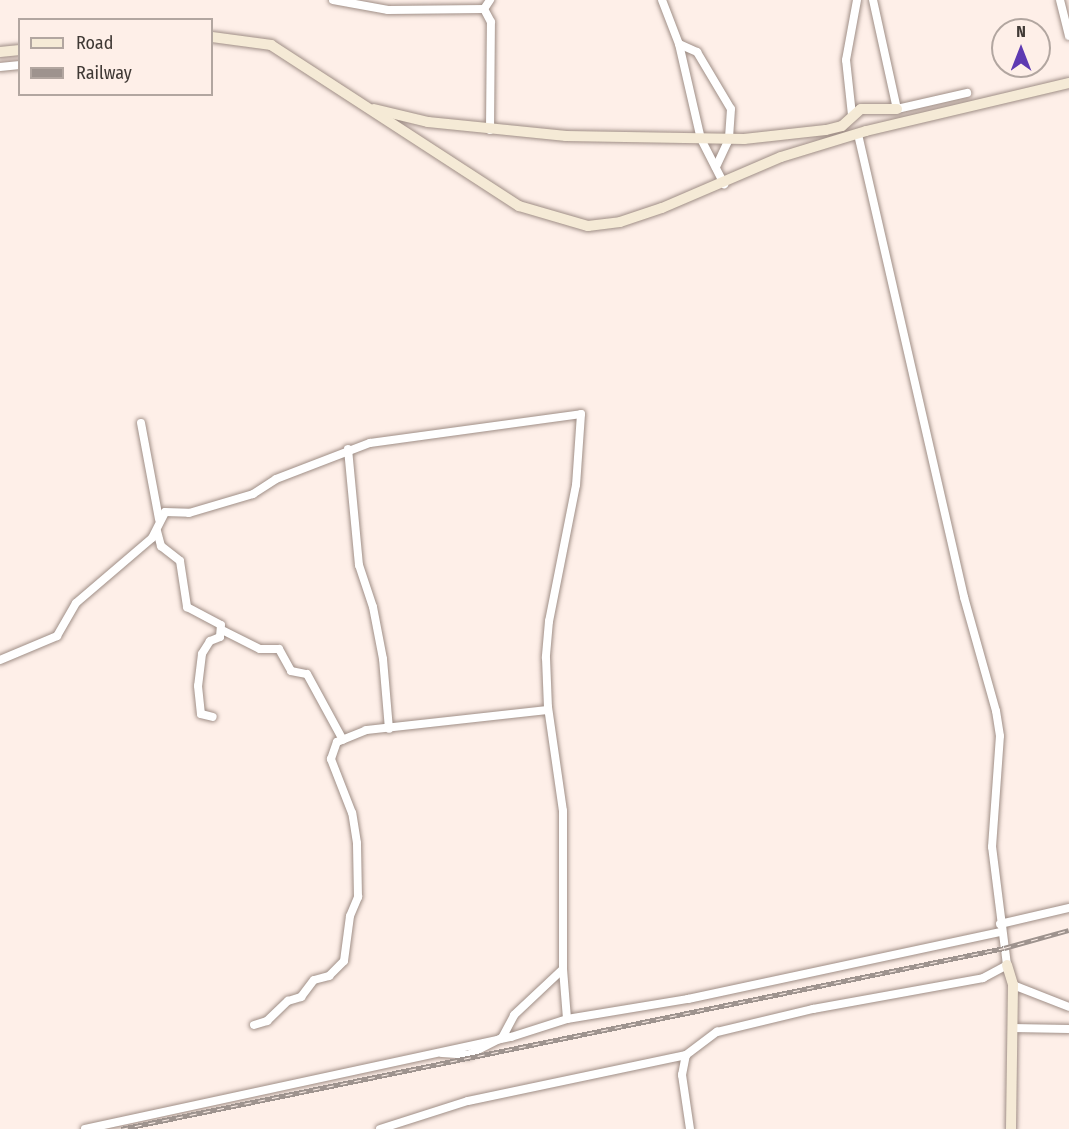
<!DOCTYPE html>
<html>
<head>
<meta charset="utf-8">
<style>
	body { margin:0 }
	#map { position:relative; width:1069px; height:1129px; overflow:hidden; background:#feefe8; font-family:"Fira Sans Condensed",sans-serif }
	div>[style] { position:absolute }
	.roads { filter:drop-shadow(0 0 2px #9f8e86) drop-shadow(0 0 2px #9f8e86) }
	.street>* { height:8px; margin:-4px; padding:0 4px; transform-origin:4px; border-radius:4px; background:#fff }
	.secondary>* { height:10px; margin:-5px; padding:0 5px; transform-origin:5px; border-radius:5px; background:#f5ead6 }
	.rail>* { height:4.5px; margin-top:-2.25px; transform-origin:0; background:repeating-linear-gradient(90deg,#feefe8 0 7px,#9e938e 0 14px); box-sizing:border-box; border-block:2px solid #9e938e }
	span { translate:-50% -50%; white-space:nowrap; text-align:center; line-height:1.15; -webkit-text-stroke:6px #feefe8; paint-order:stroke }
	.legend { position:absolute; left:18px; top:18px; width:195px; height:78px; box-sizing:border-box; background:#feefe8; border:2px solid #b2a6a0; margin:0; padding:8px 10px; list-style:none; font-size:18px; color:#403935 }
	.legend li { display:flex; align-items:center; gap:12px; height:30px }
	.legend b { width:30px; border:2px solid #b2a6a0 }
	.north { position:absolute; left:991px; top:18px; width:60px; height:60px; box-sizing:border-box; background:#feefe8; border:2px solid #b2a6a0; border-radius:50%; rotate:0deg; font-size:16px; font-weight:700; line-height:24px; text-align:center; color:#403935 }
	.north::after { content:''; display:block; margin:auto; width:21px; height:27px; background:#5e3ab2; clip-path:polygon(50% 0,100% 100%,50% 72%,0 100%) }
</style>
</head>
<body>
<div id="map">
	<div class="roads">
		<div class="street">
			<div style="left:333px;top:0;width:56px;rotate:10.3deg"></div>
			<div style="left:388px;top:10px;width:96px;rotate:-0.6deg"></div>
			<div style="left:662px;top:0;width:47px;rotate:68.9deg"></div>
			<div style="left:679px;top:44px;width:98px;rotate:77deg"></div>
			<div style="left:701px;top:139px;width:51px;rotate:62.9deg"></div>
			<div style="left:873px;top:0;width:112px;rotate:77.6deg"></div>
			<div style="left:897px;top:109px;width:72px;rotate:-12.9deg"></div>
			<div style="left:1060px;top:0;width:37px;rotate:76deg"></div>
			<div style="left:679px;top:44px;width:20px;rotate:24deg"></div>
			<div style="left:697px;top:52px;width:66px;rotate:59.2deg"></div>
			<div style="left:731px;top:109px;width:30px;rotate:94deg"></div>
			<div style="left:729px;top:139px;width:31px;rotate:115deg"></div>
			<div style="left:0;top:67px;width:20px;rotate:-6deg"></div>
			<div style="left:852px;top:115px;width:55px;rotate:-96.2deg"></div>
			<div style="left:846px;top:60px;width:61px;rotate:-79.6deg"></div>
			<div style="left:490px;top:130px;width:108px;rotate:-89.5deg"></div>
			<div style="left:491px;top:22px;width:15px;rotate:-118deg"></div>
			<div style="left:484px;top:9px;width:11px;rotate:-56deg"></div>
			<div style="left:141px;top:423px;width:98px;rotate:79.4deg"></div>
			<div style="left:348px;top:449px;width:117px;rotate:84.6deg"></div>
			<div style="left:359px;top:565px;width:44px;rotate:71.6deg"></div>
			<div style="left:373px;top:607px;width:53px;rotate:79.1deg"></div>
			<div style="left:383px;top:659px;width:70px;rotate:85.1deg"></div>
			<div style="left:157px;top:531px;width:16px;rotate:75deg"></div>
			<div style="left:161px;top:546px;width:24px;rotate:38deg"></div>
			<div style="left:180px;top:561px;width:47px;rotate:81.3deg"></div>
			<div style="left:187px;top:607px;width:38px;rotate:28deg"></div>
			<div style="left:221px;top:625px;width:12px;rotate:95deg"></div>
			<div style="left:220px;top:637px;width:11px;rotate:158deg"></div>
			<div style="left:210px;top:641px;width:15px;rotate:122deg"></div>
			<div style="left:202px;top:654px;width:32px;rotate:97deg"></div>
			<div style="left:198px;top:686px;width:28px;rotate:84deg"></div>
			<div style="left:201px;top:714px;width:12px;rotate:14deg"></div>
			<div style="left:222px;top:630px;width:42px;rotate:26.6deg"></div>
			<div style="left:260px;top:649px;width:19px"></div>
			<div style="left:279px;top:649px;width:25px;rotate:61deg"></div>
			<div style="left:291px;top:671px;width:16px;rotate:11deg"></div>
			<div style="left:307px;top:674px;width:75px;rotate:61.4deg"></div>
			<div style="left:0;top:660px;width:62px;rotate:-22.8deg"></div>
			<div style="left:57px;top:636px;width:38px;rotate:-60deg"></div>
			<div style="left:76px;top:603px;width:100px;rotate:-40.5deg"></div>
			<div style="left:152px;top:538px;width:29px;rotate:-63deg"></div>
			<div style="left:165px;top:512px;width:24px;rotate:2deg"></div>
			<div style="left:189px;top:513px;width:67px;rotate:-16.5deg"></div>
			<div style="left:253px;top:494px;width:27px;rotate:-33deg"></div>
			<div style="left:276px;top:479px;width:101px;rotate:-21deg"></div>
			<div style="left:370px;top:443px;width:213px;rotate:-7.8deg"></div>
			<div style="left:581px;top:414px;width:71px;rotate:94deg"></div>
			<div style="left:576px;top:485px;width:139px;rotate:101.2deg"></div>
			<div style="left:549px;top:621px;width:37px;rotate:95deg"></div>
			<div style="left:546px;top:658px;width:49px;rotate:87.7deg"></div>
			<div style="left:548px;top:707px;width:105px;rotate:81.8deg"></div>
			<div style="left:563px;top:811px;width:158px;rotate:90deg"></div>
			<div style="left:563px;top:969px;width:50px;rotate:85.4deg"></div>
			<div style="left:1000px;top:924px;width:71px;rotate:-13.1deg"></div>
			<div style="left:1013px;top:985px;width:60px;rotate:21.4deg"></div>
			<div style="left:254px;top:1025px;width:14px;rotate:-17deg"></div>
			<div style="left:267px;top:1021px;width:29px;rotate:-44deg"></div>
			<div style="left:288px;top:1001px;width:14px;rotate:-17deg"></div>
			<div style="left:301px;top:997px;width:21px;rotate:-53deg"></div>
			<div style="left:314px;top:980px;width:16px;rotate:-15deg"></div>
			<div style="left:329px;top:976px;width:21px;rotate:-45deg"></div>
			<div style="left:344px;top:961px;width:45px;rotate:-82.4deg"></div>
			<div style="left:350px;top:916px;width:21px;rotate:-67deg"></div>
			<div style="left:358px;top:897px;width:54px;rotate:-91.1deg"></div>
			<div style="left:357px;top:843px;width:30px;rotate:-99deg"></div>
			<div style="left:352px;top:813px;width:58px;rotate:-111.3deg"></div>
			<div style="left:331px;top:759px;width:18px;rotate:-71deg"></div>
			<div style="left:337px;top:742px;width:31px;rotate:-22deg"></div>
			<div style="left:366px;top:730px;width:183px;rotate:-6.3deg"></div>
			<div style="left:1012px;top:1028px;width:57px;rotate:1deg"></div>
			<div style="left:442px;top:1053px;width:26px;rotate:4deg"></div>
			<div style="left:468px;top:1055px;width:38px;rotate:-27deg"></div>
			<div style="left:502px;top:1038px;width:26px;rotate:-62deg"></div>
			<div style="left:514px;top:1015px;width:67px;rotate:-43.2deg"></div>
			<div style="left:85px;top:1129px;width:436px;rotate:-12.2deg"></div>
			<div style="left:511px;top:1037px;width:59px;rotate:-17.8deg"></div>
			<div style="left:567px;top:1019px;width:123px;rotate:-9.4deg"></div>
			<div style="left:688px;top:999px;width:320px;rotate:-12.1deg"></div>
			<div style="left:380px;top:1129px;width:92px;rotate:-17.7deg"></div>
			<div style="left:468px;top:1101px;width:223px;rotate:-11.9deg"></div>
			<div style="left:690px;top:1129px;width:55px;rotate:-98.4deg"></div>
			<div style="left:682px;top:1075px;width:20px;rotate:-79deg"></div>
			<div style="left:686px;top:1055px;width:39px;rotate:-37deg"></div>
			<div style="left:717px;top:1032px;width:99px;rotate:-13.5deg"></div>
			<div style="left:813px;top:1009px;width:173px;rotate:-10.3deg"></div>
			<div style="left:983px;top:978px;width:27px;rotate:-28deg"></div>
			<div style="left:1007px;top:965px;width:119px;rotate:-97.2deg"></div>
			<div style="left:992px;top:847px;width:111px;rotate:-85.9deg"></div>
			<div style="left:1000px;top:736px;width:25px;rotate:-99deg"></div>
			<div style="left:996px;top:711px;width:118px;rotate:-105.7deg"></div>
			<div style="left:964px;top:597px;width:475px;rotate:-102.9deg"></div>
		</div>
		<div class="secondary">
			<div style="left:212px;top:37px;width:60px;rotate:7.7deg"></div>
			<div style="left:271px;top:45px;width:296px;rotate:33deg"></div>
			<div style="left:519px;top:206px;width:72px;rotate:16.2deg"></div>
			<div style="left:588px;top:226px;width:32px;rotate:-7deg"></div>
			<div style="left:620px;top:222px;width:44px;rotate:-18.4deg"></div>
			<div style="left:662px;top:208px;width:129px;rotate:-23.2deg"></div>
			<div style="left:781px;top:157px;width:89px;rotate:-17deg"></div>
			<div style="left:866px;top:131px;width:209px;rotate:-13.3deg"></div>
			<div style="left:0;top:52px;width:20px;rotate:-6deg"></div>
			<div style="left:374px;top:109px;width:56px;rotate:13.5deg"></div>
			<div style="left:428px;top:122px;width:139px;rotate:5.8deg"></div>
			<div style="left:566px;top:136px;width:178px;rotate:1deg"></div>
			<div style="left:744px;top:139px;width:82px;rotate:-6.3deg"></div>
			<div style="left:826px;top:130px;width:16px;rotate:-14deg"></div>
			<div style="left:842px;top:126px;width:25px;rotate:-42deg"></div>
			<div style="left:861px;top:109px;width:36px"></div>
			<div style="left:1007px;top:965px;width:21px;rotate:73deg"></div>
			<div style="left:1013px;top:985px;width:144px;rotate:90.8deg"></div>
		</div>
	</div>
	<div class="rail">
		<div style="left:121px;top:1129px;width:901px;rotate:-11.58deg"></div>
		<div style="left:1004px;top:948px;width:67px;rotate:-15.5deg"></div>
	</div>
	<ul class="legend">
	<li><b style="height:8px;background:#f5ead6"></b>Road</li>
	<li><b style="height:8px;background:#9e938e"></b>Railway</li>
	</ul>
	<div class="north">N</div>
</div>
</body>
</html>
